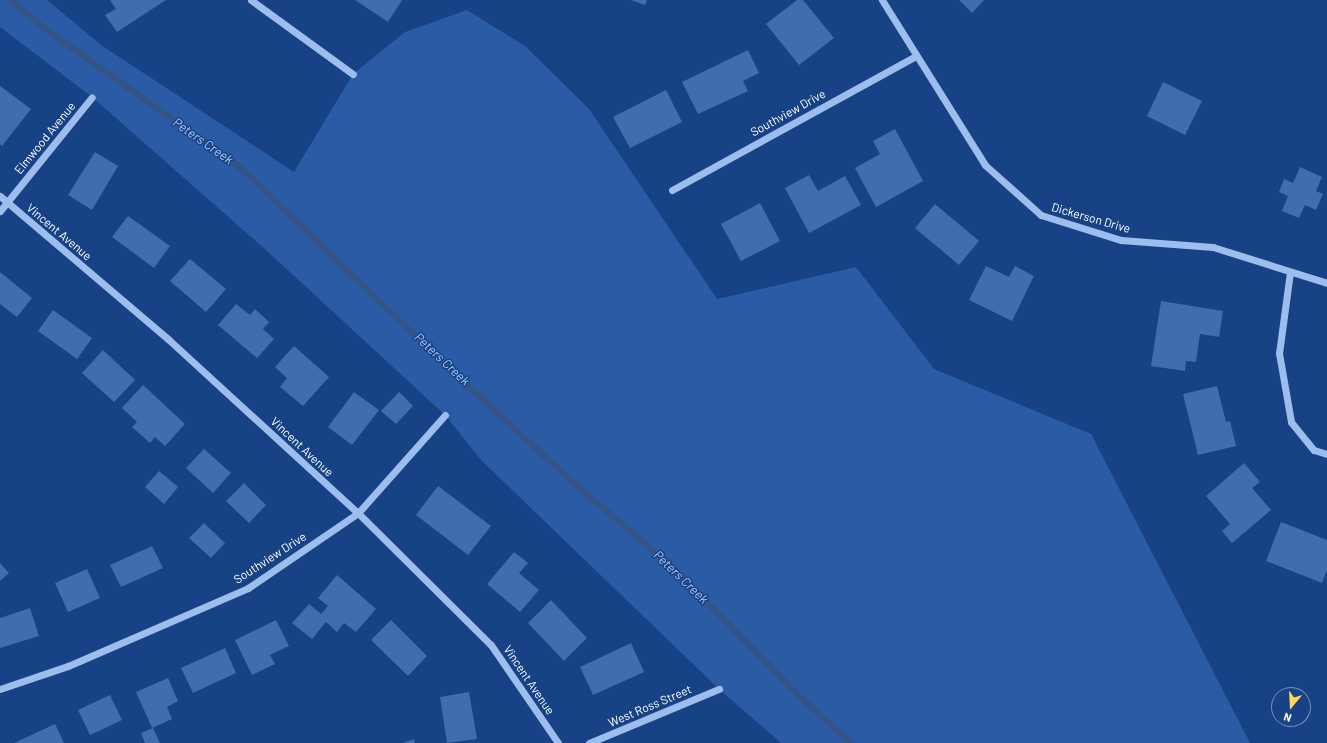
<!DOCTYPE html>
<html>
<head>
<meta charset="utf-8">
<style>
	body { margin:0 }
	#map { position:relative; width:1327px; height:743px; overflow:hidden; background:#174286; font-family:Barlow,sans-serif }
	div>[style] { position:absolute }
	.green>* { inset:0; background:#2a5ba4 }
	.stream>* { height:6px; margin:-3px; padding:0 3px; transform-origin:3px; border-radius:3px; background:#345486 }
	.building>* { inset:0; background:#406cb0 }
	.minor>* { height:7px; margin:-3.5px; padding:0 3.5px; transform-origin:3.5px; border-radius:3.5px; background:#9dbded }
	span { translate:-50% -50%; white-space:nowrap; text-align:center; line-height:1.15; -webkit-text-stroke:3px #174286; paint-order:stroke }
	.street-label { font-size:12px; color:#fff }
	.water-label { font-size:13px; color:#a9c8f5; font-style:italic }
	.north { position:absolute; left:1271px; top:687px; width:40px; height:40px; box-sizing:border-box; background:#174286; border:1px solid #748eb6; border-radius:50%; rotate:198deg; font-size:11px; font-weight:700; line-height:16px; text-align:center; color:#fff }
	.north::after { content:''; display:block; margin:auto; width:14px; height:18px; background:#ffd759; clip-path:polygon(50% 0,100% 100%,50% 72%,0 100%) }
</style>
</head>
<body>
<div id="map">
	<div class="green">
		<div style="clip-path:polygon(0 0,47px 0,101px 45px,294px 172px,353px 74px,405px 32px,467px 10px,525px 46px,589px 109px,717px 299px,856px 267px,934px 369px,1091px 434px,1250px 743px,781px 743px,719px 689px,482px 461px,445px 415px,266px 250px,92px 97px,0 27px)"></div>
	</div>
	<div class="stream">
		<div style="left:11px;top:0;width:43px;rotate:40.3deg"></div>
		<div style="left:44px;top:28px;width:242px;rotate:35.4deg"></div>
		<div style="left:241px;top:168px;width:319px;rotate:43.9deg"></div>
		<div style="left:471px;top:389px;width:142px;rotate:42.4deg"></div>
		<div style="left:576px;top:485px;width:122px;rotate:40.3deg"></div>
		<div style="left:669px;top:564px;width:185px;rotate:45.4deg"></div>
		<div style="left:799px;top:696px;width:70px;rotate:42.1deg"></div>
	</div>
	<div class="building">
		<div style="clip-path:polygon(110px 0,166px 0,117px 32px,105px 15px,116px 9px)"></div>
		<div style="clip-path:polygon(355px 0,402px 0,388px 22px)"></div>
		<div style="clip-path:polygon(631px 0,647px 0,645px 5px)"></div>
		<div style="clip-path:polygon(797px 0,803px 0,834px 38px,799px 65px,766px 24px)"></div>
		<div style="clip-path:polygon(959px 0,984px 0,972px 13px)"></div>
		<div style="clip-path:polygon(748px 50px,759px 73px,743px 81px,748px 91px,698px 114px,682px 82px)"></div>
		<div style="clip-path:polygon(1163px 82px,1202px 101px,1185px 135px,1147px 116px)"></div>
		<div style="clip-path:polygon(0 86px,31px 109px,2px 146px,0 144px)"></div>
		<div style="clip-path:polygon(666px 90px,682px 122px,630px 148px,613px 117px)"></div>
		<div style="clip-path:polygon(895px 129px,923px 181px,876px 207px,855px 168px,880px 154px,873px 141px)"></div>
		<div style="clip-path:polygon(95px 152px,118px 166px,92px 210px,68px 195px)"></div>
		<div style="clip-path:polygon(1300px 167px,1322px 177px,1316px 191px,1323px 194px,1316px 210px,1305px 205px,1299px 218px,1282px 211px,1288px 196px,1279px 192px,1284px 179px,1293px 183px)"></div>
		<div style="clip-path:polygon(809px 175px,818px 191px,845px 176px,861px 205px,809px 233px,785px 188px)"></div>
		<div style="clip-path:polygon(760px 203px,780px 241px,741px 261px,721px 224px)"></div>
		<div style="clip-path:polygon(935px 204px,979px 241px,959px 265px,915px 228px)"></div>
		<div style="clip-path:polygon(128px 216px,170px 246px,154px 268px,112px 237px)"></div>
		<div style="clip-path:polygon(190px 259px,226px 289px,206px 312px,170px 281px)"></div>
		<div style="clip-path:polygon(986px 266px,1009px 277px,1015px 266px,1034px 276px,1012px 321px,969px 300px)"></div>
		<div style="clip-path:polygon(0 272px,32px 298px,17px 317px,0 304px)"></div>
		<div style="clip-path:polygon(1161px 301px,1223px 311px,1219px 337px,1200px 334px,1196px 362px,1186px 361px,1185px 371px,1151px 366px)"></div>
		<div style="clip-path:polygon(236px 304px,250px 315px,255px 309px,269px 322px,263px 329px,274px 339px,257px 358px,218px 325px)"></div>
		<div style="clip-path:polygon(53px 310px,92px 338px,77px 359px,38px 331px)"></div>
		<div style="clip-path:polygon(294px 346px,329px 377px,303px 406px,280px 387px,287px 378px,275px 367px)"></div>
		<div style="clip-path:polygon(103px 350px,135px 380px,114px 402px,82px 373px)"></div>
		<div style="clip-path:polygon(143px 385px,185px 424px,165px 446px,155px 437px,150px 443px,132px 427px,137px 422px,122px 408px)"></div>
		<div style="clip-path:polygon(1217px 386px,1226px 422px,1230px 421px,1236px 446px,1198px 455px,1183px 394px)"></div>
		<div style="clip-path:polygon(354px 392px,379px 410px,352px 445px,328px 427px)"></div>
		<div style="clip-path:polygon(399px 392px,413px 406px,396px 424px,381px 411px)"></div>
		<div style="clip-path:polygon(204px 449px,231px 473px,213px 493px,186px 468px)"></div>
		<div style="clip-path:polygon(1244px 463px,1260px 482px,1252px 488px,1271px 510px,1232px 543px,1222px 531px,1230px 524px,1206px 496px)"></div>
		<div style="clip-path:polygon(159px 471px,178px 487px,164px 504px,145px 487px)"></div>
		<div style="clip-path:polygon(244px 483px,266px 505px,249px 523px,226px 501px)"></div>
		<div style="clip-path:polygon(438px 486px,491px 526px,468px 555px,416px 515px)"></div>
		<div style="clip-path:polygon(1281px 522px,1327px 540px,1327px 570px,1322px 583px,1266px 561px)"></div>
		<div style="clip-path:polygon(204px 523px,225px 543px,211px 558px,189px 538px)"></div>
		<div style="clip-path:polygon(152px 546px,163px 568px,121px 587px,110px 565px)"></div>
		<div style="clip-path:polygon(514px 552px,528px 563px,519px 573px,539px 590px,520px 612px,487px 584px)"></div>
		<div style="clip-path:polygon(0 563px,9px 573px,0 581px)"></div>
		<div style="clip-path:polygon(87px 569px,100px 598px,68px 612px,55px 583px)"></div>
		<div style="clip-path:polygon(337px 575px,376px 609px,356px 632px,344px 623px,337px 632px,326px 622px,312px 639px,292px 623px,309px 604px,321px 614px,328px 606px,318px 598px)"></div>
		<div style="clip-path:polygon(551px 600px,587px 638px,564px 661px,528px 623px)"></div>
		<div style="clip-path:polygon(30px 608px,39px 636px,0 648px,0 618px)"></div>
		<div style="clip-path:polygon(276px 620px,289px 646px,270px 655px,275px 664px,252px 675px,235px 640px)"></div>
		<div style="clip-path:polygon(391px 620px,427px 656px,408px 676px,371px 640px)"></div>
		<div style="clip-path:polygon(631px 643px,644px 672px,593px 695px,580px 667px)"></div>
		<div style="clip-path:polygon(225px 648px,236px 673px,193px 693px,181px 668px)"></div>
		<div style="clip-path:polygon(168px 678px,178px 701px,167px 707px,172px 719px,152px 728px,136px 692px)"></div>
		<div style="clip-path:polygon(469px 692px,477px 739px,447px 743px,440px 697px)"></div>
		<div style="clip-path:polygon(110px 695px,122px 720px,90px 735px,78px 710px)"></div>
		<div style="clip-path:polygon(55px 724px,64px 743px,14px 743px)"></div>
		<div style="clip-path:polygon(153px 728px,160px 743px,145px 743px,141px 733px)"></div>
		<div style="clip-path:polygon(414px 739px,415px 743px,403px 743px)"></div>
	</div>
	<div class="minor">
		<div style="left:251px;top:0;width:126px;rotate:36deg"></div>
		<div style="left:882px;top:0;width:195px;rotate:58deg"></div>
		<div style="left:985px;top:165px;width:75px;rotate:41.8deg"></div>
		<div style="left:1041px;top:215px;width:84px;rotate:17.4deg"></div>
		<div style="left:1121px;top:240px;width:92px;rotate:4.4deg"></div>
		<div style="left:1213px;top:247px;width:120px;rotate:17.5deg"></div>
		<div style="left:672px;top:190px;width:278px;rotate:-28.8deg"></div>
		<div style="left:0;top:196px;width:221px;rotate:40.4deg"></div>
		<div style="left:168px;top:339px;width:258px;rotate:42.5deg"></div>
		<div style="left:358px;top:513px;width:187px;rotate:44.8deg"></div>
		<div style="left:491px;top:645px;width:119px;rotate:55.6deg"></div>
		<div style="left:0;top:211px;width:146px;rotate:-51.1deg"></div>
		<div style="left:1290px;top:272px;width:82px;rotate:97.7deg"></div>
		<div style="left:1279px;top:353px;width:70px;rotate:80.1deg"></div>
		<div style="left:1291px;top:422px;width:36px;rotate:51deg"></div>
		<div style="left:1314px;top:450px;width:14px;rotate:17deg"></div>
		<div style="left:0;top:689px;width:72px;rotate:-18.7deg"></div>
		<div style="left:68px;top:666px;width:196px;rotate:-23.4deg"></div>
		<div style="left:248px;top:588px;width:133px;rotate:-34.3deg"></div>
		<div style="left:358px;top:513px;width:131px;rotate:-48.4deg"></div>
		<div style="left:589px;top:743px;width:141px;rotate:-22.6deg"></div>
	</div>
	<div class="street-label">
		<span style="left:788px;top:113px;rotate:-29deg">Southview Drive</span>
		<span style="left:45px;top:138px;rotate:-51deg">Elmwood Avenue</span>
		<span style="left:1091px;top:218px;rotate:16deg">Dickerson Drive</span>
		<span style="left:59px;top:232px;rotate:40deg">Vincent Avenue</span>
		<span style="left:302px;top:447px;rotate:43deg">Vincent Avenue</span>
		<span style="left:270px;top:558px;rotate:-33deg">Southview Drive</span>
		<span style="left:529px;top:680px;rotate:56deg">Vincent Avenue</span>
		<span style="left:650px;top:706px;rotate:-23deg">West Ross Street</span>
	</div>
	<div class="water-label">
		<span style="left:203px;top:141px;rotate:35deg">Peters Creek</span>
		<span style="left:442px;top:359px;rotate:43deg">Peters Creek</span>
		<span style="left:681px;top:577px;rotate:44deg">Peters Creek</span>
	</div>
	<div class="north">N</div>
</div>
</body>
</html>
